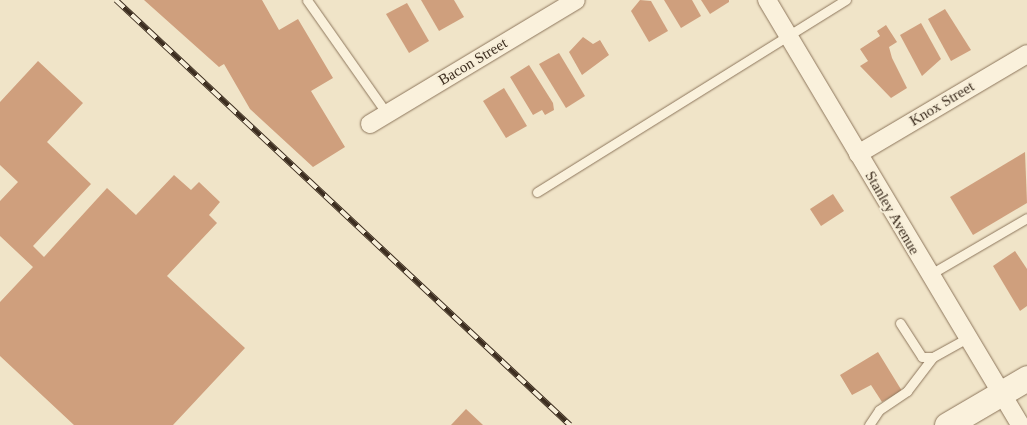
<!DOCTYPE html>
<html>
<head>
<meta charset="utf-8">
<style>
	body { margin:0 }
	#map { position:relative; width:1027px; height:425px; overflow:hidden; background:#f0e4c8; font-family:Georgia,serif }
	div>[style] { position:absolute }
	.building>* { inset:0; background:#cf9f7d }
	.roads { filter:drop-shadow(0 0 1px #8d765c) drop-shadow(0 0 1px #8d765c) }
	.service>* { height:9px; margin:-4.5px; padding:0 4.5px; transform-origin:4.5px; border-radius:4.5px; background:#faf1dc }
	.minor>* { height:18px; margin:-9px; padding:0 9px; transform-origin:9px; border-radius:9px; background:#faf1dc }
	.secondary>* { height:25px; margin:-12.5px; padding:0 12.5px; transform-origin:12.5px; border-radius:12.5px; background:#faf1dc }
	.rail>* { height:5.5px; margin-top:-2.75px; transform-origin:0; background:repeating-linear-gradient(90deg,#f7eed8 0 11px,#3d2e20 0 22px); box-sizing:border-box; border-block:1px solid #3d2e20 }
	span { translate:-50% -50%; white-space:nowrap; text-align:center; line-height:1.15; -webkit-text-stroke:4px #f7eed8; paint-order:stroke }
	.street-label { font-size:15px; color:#3d2e20 }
</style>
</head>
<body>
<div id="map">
	<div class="building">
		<div style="clip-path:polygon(144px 0,262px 0,279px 30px,298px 19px,333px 78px,311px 91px,345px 147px,313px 167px,250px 109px,224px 64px,219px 67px)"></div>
		<div style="clip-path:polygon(421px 0,454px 0,464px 17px,439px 31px)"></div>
		<div style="clip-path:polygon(640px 0,651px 1px,668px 31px,649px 42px,631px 11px)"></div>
		<div style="clip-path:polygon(664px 0,692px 0,701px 16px,681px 28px)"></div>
		<div style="clip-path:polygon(701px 0,729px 0,729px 2px,710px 14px)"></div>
		<div style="clip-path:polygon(407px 3px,429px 41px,409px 53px,386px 14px)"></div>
		<div style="clip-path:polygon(945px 9px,971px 50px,951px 61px,928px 19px)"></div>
		<div style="clip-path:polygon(921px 23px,941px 59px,922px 76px,900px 35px)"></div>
		<div style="clip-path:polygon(886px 25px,897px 42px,889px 47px,892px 58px,907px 88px,891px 98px,860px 66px,868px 61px,860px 49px,880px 36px,877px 31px)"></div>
		<div style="clip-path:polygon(583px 37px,593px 44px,600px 40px,609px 55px,582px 75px,569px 52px)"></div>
		<div style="clip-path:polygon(559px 53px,585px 96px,566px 108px,539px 64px)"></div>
		<div style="clip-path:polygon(38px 61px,83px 103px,47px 142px,91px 184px,33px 246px,44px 257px,107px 188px,136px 215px,174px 175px,191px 190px,199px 182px,220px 202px,209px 215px,217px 223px,167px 276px,245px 348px,173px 425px,74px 425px,0 356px,0 302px,33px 267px,0 236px,0 201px,18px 182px,0 165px,0 102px)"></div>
		<div style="clip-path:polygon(529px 65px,553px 103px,554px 110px,545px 115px,542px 110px,533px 115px,510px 77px)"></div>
		<div style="clip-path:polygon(504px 88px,527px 126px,506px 138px,483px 101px)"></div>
		<div style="clip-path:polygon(1025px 152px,1027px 203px,973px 235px,950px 197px)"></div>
		<div style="clip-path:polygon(833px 194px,844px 211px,821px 226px,810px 209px)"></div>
		<div style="clip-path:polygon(1015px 251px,1027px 269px,1027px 306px,1020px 311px,993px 266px)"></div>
		<div style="clip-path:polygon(878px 352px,902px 391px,882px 402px,871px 385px,852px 395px,840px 375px)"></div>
		<div style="clip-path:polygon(466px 409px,483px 425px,451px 425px)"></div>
	</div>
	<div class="roads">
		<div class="service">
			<div style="left:307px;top:0;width:139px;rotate:54.9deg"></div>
			<div style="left:537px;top:192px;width:364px;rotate:-31.9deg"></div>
			<div style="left:929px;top:275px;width:113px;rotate:-30.2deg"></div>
			<div style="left:900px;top:323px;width:40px;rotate:57.1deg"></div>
			<div style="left:922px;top:357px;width:11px"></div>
			<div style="left:933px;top:357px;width:38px;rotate:-29deg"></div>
			<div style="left:869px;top:425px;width:18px;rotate:-56deg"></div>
			<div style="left:879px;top:410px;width:34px;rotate:-34deg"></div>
			<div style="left:907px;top:391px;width:43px;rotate:-52.6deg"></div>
		</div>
		<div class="minor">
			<div style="left:767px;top:0;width:495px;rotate:59.2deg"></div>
			<div style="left:370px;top:124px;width:240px;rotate:-31deg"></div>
			<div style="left:858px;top:154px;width:196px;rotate:-30.6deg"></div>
		</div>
		<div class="secondary">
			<div style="left:947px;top:425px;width:93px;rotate:-30.4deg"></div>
		</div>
	</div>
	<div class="rail">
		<div style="left:116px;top:0;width:622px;rotate:43.11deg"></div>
	</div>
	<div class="street-label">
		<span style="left:473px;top:62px;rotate:-31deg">Bacon Street</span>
		<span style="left:942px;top:104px;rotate:-31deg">Knox Street</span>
		<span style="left:892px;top:213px;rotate:60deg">Stanley Avenue</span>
	</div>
</div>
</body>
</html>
